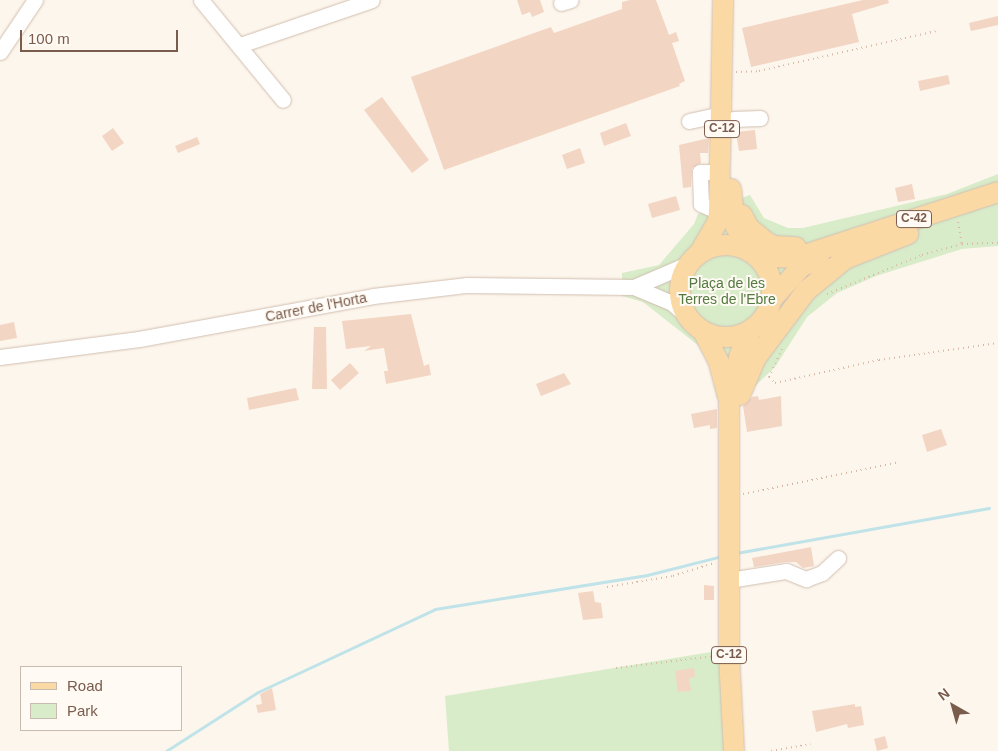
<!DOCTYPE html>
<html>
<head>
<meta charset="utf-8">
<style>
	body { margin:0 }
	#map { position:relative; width:998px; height:751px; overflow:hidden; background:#fdf6ec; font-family:Helvetica,sans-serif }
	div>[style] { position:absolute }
	.green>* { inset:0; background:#d8ecc9 }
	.stream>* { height:3px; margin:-1.5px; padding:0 1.5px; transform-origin:1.5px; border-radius:1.5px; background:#bfe3e8 }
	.building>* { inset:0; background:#f3d5c3 }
	.path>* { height:2px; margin-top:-1px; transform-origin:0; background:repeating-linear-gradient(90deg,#d9b8a5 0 1px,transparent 0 5px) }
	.roads { filter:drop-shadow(0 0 1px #d1beb0) drop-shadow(0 0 1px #d1beb0) }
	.minor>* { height:15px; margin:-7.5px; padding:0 7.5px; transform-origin:7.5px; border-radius:7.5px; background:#fff }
	.major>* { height:20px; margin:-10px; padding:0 10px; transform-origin:10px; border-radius:10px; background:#fbd9a5 }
	.major>.ring { margin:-10px; padding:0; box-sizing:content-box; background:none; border:20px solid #fbd9a5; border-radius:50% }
	span { translate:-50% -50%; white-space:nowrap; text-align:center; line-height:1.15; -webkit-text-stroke:4px #fffaf3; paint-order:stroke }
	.shield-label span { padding:1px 4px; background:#fffaf3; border:1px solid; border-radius:4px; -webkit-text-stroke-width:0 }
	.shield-label { font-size:12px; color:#7a5c4d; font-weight:700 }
	.park-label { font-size:14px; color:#537a41 }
	.street-label { font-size:14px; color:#7a5c4d }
	.legend { position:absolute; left:20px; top:666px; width:162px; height:65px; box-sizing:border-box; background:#fffaf3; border:1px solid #cabbb1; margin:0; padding:6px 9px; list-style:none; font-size:15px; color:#7a5c4d }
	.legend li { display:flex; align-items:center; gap:10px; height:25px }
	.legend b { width:25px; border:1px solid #cabbb1 }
	.north { position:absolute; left:928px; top:681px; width:50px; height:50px; -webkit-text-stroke:4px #fffaf3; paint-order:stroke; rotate:322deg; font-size:14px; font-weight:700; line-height:20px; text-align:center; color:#7a5c4d }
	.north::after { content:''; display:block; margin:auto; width:18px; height:22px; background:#7a5c4d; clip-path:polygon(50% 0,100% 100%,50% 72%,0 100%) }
	.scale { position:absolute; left:20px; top:30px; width:158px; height:22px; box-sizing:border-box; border:2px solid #7a5c4d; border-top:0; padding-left:6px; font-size:15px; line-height:18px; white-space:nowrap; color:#7a5c4d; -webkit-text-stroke:4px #fffaf3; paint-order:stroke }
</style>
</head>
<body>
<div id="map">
	<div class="green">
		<div style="clip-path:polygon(998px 174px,998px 246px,962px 249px,876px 276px,837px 293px,807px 317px,775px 367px,750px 391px,717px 398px,711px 367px,699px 346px,643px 302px,622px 296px,622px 273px,659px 265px,694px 224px,698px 214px,750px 195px,764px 218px,788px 228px,803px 228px,947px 194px)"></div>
		<div style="clip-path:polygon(723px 650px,727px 751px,449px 751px,445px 696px)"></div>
	</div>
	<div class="stream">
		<div style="left:736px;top:553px;width:257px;rotate:-10.1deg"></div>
		<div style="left:166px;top:751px;width:109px;rotate:-32.7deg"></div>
		<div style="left:258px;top:692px;width:195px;rotate:-25.1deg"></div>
		<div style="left:435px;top:609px;width:215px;rotate:-9.1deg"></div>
		<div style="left:647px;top:575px;width:77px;rotate:-14.2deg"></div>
	</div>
	<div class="building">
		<div style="clip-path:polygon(517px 0,540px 0,544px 12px,532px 17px,530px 12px,522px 15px)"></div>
		<div style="clip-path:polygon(630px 0,656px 0,669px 35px,676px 32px,679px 41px,672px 43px,685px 81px,679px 84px,680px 86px,444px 170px,411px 77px,551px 27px,554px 33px,622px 9px,622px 2px)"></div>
		<div style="clip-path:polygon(863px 0,888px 0,889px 3px,852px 14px,859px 42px,751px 67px,742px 28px)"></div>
		<div style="clip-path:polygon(998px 16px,998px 25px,971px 31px,969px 23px)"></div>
		<div style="clip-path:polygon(948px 75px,950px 84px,920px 91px,918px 81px)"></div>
		<div style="clip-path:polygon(382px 97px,429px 160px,412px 173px,364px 110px)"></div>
		<div style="clip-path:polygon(626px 123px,631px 136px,604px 146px,600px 133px)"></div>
		<div style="clip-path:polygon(113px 128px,124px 143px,112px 151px,102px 136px)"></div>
		<div style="clip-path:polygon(755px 130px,757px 149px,739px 151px,736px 132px)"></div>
		<div style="clip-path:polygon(197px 137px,200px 144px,178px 153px,175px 146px)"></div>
		<div style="clip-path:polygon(709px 138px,708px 153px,700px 153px,701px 163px,692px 168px,691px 187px,683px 188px,679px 145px)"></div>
		<div style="clip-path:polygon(580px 148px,585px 163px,567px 169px,562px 155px)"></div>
		<div style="clip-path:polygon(912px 184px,915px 199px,898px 202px,895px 188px)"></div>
		<div style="clip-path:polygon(676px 196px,680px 210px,652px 218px,648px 204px)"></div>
		<div style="clip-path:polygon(411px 314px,424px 366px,429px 364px,431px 375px,386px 384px,384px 371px,388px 371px,384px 348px,364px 351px,371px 346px,346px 349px,342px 321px)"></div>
		<div style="clip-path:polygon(14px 322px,17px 338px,0 341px,0 325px)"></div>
		<div style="clip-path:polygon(314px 327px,326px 327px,327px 389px,312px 389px)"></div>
		<div style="clip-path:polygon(350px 363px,359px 373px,340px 390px,331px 380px)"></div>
		<div style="clip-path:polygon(564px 373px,571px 384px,541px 396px,536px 384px)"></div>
		<div style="clip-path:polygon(296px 388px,299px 400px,249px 410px,247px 398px)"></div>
		<div style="clip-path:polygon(758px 396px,759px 400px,781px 396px,782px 426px,747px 432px,743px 406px,752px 397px)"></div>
		<div style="clip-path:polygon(717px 409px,717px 428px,710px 429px,710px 425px,694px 428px,691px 414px)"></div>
		<div style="clip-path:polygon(941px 429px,947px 445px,927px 452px,922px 435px)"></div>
		<div style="clip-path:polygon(811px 547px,814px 566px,803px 568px,796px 562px,785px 562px,754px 567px,752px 558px)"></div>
		<div style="clip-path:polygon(704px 585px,714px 586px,714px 600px,704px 600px)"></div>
		<div style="clip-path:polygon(593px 591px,595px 602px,601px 603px,603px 618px,583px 620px,578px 593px)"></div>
		<div style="clip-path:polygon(694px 668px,695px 677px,689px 678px,691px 691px,678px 692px,675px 671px)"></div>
		<div style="clip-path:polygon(272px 688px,276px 710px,258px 713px,256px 705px,262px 704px,260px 694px)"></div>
		<div style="clip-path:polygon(855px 704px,855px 707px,861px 706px,864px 725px,848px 728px,847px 724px,816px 732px,812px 711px)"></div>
		<div style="clip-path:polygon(885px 736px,888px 748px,877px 751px,874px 739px)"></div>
	</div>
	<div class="path">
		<div style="left:736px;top:72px;width:23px;rotate:-2deg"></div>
		<div style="left:759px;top:71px;width:182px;rotate:-12.7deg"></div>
		<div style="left:958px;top:222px;width:22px;rotate:80deg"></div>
		<div style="left:827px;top:294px;width:103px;rotate:-22.3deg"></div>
		<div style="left:922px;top:255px;width:41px;rotate:-15.4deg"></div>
		<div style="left:962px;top:244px;width:36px;rotate:-2deg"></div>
		<div style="left:782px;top:349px;width:31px;rotate:115deg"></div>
		<div style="left:769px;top:377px;width:8px;rotate:45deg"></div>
		<div style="left:775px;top:383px;width:107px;rotate:-12.5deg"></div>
		<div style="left:879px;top:360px;width:120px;rotate:-8.1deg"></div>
		<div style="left:743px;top:494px;width:160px;rotate:-11.5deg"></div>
		<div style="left:607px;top:587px;width:67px;rotate:-9.5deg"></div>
		<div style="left:673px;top:576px;width:43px;rotate:-17.6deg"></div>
		<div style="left:616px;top:668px;width:100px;rotate:-6.9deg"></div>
		<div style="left:771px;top:751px;width:40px;rotate:-10deg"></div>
	</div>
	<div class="roads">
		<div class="minor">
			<div style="left:201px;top:0;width:129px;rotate:50.6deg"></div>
			<div style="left:561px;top:3px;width:10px;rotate:-17deg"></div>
			<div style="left:240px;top:45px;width:139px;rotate:-18.8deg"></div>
			<div style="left:0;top:52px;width:63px;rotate:-56.1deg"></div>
			<div style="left:733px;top:119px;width:27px;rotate:-2deg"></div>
			<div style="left:689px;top:121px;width:34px;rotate:-12deg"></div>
			<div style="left:719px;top:212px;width:20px;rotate:-156deg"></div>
			<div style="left:701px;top:204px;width:32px;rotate:-92deg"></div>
			<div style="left:700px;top:172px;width:21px"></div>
			<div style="left:634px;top:287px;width:61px;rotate:-23.2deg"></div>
			<div style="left:0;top:357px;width:140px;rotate:-7.4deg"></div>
			<div style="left:139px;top:339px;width:238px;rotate:-10.4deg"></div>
			<div style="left:373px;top:296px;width:95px;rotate:-6.7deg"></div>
			<div style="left:467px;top:285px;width:167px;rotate:0.7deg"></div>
			<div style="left:634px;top:287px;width:41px;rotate:22.8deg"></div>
			<div style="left:672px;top:303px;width:21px;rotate:41deg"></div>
			<div style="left:729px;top:580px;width:58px;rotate:-9deg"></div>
			<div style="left:786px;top:571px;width:22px;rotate:22deg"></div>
			<div style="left:806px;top:579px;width:17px;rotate:-21deg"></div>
			<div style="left:822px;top:573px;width:22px;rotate:-43deg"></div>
		</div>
		<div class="major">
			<div style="left:731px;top:189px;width:36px;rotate:84deg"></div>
			<div style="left:735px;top:225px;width:30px;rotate:62deg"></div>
			<div style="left:742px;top:215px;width:15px;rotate:62deg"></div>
			<div style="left:749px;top:228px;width:22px;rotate:39deg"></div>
			<div style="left:766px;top:242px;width:9px;rotate:27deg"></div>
			<div style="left:774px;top:246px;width:22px;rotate:3deg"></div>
			<div class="ring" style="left:680px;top:245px;width:72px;height:72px"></div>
			<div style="left:699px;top:254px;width:38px;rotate:-60deg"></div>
			<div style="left:718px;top:221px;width:9px;rotate:-84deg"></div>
			<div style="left:719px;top:212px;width:212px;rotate:-88.9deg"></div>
			<div style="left:756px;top:256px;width:39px;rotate:3deg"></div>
			<div style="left:795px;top:258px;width:213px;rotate:-18deg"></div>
			<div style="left:772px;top:299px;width:45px;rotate:-47.7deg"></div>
			<div style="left:802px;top:266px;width:18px;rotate:-19deg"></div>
			<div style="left:703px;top:331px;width:36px;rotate:63deg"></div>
			<div style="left:719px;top:363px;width:34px;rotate:75deg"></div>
			<div style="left:740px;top:395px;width:39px;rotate:-67deg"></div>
			<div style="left:755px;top:359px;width:85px;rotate:-53.1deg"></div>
			<div style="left:806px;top:291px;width:50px;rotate:-39.4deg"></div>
			<div style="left:845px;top:259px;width:68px;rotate:-21.6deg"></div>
			<div style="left:734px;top:751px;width:97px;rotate:-93deg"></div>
			<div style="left:729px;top:654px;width:256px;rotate:-90deg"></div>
			<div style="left:729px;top:398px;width:45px;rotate:-76deg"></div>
			<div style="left:740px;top:354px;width:27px;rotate:-66deg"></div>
		</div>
	</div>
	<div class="shield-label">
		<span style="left:722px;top:129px">C-12</span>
		<span style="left:914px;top:219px">C-42</span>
		<span style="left:729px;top:655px">C-12</span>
	</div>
	<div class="park-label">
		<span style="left:727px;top:291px">Plaça de les<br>Terres de l'Ebre</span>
	</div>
	<div class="street-label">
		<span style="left:316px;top:307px;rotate:-11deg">Carrer de l'Horta</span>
	</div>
	<ul class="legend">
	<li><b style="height:6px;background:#fbd9a5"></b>Road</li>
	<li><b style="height:14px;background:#d8ecc9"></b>Park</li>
	</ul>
	<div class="north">N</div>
	<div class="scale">100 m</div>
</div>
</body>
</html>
